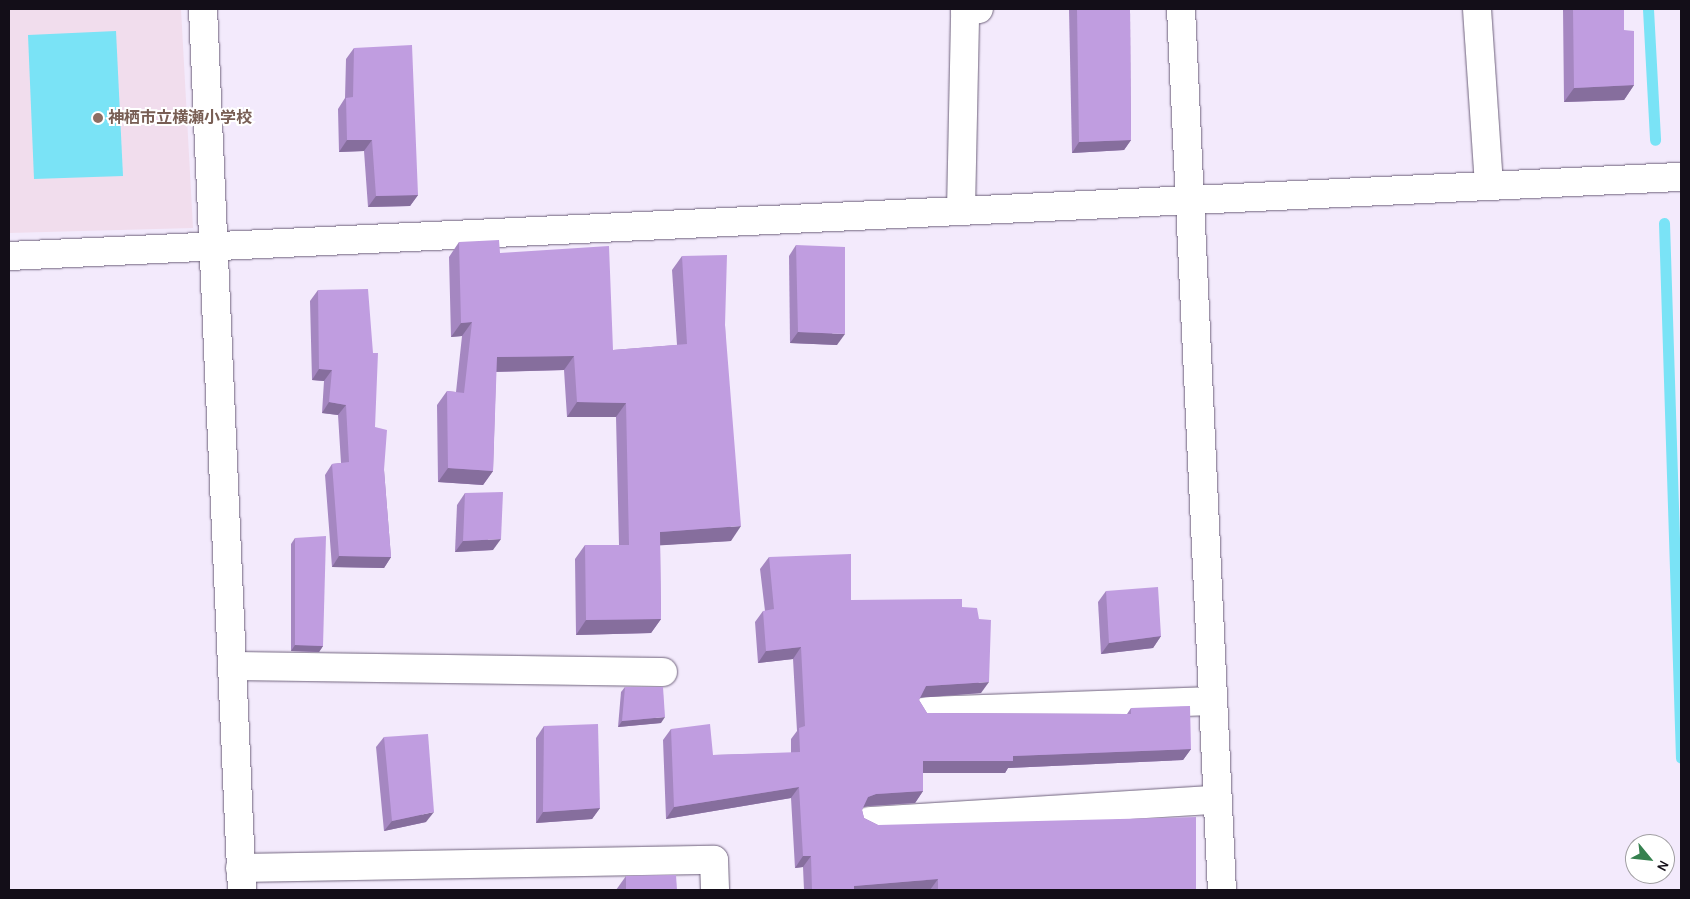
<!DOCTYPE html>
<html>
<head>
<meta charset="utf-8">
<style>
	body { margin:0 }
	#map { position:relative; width:1690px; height:899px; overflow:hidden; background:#f3eafc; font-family:Karla,"Noto Sans JP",sans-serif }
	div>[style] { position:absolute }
	.education>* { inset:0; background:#f1dded }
	.water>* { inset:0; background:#7ae3f6 }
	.stream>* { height:11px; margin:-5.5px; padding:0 5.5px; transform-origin:5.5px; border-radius:5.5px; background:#7ae3f6 }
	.roads { filter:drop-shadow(0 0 1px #6f627c) drop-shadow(0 0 1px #6f627c) }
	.minor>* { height:28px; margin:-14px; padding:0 14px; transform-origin:14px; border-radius:14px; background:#fff }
	.wall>* { inset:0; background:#a587c1 }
	.shaded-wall>* { inset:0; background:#866e9d }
	.building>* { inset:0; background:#c09de0 }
	.dots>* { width:14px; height:14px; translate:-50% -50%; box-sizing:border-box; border:2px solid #fff; border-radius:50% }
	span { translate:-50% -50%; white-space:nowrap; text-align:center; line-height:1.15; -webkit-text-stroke:4px #fff; paint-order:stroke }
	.education-label { font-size:16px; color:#785e54; font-weight:700 }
	.left { translate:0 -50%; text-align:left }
	.frame { position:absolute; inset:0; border:10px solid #130e18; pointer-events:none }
	.north { position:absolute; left:1625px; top:834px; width:50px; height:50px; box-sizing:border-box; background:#fff; border:1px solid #a19fa3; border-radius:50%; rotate:118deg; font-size:14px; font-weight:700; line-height:20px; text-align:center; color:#130e18 }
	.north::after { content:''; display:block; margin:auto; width:18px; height:22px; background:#36814f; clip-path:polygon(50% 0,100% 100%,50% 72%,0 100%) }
</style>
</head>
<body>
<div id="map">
	<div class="education">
		<div style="clip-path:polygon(9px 9px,181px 9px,193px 228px,9px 233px)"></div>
	</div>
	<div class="water">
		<div style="clip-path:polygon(116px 31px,123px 176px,34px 179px,28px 35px)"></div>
	</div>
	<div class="stream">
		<div style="left:1648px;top:9px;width:131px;rotate:86.9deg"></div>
		<div style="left:1664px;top:223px;width:535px;rotate:88.18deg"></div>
	</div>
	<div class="roads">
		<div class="minor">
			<div style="left:203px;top:9px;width:882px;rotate:87.47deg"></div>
			<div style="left:1181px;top:9px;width:882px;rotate:87.34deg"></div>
			<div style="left:1477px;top:9px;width:177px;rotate:86.1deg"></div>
			<div style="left:961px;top:210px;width:199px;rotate:-88.8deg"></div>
			<div style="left:965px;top:11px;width:14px;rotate:-8deg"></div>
			<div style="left:9px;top:256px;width:1674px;rotate:-2.71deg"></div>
			<div style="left:232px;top:666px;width:431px;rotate:0.8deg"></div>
			<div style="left:926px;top:711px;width:287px;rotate:-2deg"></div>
			<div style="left:869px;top:821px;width:349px;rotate:-3.5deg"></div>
			<div style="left:240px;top:868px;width:474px;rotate:-1deg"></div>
			<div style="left:714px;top:860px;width:30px;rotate:88deg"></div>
		</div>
	</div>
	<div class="wall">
		<div style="clip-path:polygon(1069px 9px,1130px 9px,1131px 140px,1124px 150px,1072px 153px)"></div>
		<div style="clip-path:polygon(1563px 9px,1624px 9px,1624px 30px,1634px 85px,1624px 100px,1564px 102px)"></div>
		<div style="clip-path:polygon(354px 48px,418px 195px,410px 206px,368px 207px,364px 151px,339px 152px,338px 109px,345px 98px,346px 59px)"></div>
		<div style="clip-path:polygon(459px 242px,500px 253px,613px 350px,677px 345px,672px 270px,682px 256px,725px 325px,731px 541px,660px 545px,661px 619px,651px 633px,576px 635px,575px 559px,585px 545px,619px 545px,616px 417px,567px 417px,564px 370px,496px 372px,493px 471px,483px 485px,438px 482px,437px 405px,447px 391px,456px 392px,462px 336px,451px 337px,449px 257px)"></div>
		<div style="clip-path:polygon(796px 245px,837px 345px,790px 343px,789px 256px)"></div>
		<div style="clip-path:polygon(318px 290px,375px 427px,384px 470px,391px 557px,384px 568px,332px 567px,325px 475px,332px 464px,341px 463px,338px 415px,322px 413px,324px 381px,312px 380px,310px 301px)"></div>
		<div style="clip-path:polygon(465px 493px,493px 550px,455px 552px,457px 505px)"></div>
		<div style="clip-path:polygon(295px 538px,323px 646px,319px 652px,291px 651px,291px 544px)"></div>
		<div style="clip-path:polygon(769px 557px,851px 600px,962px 607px,981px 693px,920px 697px,919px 700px,927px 713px,1127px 714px,1131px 708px,1191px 749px,1183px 760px,1008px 768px,1005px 773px,923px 773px,923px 791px,915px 803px,868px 806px,863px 807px,862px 810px,864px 818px,878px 825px,1196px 890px,804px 890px,803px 867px,795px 868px,791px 798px,666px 819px,663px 740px,671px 729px,713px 755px,791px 753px,791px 739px,797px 731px,793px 659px,758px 663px,755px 622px,763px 611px,765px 611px,760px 569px)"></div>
		<div style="clip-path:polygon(1106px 591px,1161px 636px,1153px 648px,1101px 654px,1098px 602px)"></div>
		<div style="clip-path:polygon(625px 687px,661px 723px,618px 727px,621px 692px)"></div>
		<div style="clip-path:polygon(544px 726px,600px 808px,592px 819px,536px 823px,536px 738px)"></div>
		<div style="clip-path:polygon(384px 737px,426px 822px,384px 831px,376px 747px)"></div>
		<div style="clip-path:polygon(626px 876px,677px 890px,616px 890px)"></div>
	</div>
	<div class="shaded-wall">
		<div style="clip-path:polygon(1634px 85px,1624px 100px,1564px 102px,1574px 88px)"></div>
		<div style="clip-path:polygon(347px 140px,372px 140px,364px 151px,339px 152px)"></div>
		<div style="clip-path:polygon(1131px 140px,1124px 150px,1072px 153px,1079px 142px)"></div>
		<div style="clip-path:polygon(418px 195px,410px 206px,368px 207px,376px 196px)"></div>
		<div style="clip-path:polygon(472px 322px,462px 336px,451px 337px,461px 323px)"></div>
		<div style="clip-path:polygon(798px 332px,845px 334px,837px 345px,790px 343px)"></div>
		<div style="clip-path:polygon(574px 356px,564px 370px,487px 372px,497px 357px)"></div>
		<div style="clip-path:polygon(319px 369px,332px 370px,324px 381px,312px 380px)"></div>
		<div style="clip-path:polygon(329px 402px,346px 405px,338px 415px,322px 413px)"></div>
		<div style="clip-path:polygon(577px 402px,626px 403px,616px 417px,567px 417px)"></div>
		<div style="clip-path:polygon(448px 468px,493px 471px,483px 485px,438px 482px)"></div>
		<div style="clip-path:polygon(741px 526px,731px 541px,650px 546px,660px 532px)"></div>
		<div style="clip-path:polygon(501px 539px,493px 550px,455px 552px,463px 541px)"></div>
		<div style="clip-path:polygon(339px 556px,391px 557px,384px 568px,332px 567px)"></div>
		<div style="clip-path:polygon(661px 619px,651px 633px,576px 635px,586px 620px)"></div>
		<div style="clip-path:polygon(1161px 636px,1153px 648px,1101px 654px,1109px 643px)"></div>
		<div style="clip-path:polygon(295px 645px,323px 646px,319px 652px,291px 651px)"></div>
		<div style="clip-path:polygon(801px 647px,793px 659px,758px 663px,766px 651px)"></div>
		<div style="clip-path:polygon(989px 682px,981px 693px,918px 698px,926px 686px)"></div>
		<div style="clip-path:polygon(665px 717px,661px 723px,618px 727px,622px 721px)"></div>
		<div style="clip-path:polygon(1191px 749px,1183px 760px,1008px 768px,1005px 773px,915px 773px,923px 761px,1013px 756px)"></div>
		<div style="clip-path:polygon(799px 787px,791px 798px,666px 819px,674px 807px)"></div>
		<div style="clip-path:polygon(923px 791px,915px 803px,868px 806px,860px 808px,868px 797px,876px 794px)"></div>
		<div style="clip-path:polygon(600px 808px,592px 819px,536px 823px,543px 812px)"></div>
		<div style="clip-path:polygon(434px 812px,426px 822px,384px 831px,392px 821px)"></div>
		<div style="clip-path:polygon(803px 856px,811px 856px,803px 867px,795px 868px)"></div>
		<div style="clip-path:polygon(938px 879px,930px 890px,851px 890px,854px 886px)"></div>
	</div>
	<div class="building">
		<div style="clip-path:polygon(1077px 9px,1130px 9px,1131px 140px,1079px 142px)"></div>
		<div style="clip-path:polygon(1573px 9px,1624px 9px,1624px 30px,1634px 31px,1634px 85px,1574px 88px)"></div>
		<div style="clip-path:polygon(412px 45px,418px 195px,376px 196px,372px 140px,347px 140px,346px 98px,353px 97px,354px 48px)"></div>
		<div style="clip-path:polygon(499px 240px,500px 253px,609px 246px,613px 350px,687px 344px,682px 256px,727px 255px,725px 325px,741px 526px,660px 532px,661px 619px,586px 620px,585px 545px,629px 545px,626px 403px,577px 402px,574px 356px,497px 357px,493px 471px,448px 468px,447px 391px,464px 393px,472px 322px,461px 323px,459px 242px)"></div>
		<div style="clip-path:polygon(796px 245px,845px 247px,845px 334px,798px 332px)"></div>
		<div style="clip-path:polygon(368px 289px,373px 353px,378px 353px,375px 427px,387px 430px,384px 470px,391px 557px,339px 556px,332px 464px,349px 462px,346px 405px,329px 402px,332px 370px,319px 369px,318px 290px)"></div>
		<div style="clip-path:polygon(503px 492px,501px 539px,463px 541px,465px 493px)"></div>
		<div style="clip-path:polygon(326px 536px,323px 646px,295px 645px,295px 538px)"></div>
		<div style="clip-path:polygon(851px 554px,851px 600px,962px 599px,962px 607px,977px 608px,979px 619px,991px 620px,989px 682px,926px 686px,919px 700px,927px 713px,1131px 714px,1131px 708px,1190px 706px,1191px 749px,1013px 756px,1013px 761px,923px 761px,923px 791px,876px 794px,868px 797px,862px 810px,864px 818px,878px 825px,1196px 817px,1196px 890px,938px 890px,938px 879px,854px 886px,854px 890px,812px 890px,811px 856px,803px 856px,799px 787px,674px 807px,671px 729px,710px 724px,713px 755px,800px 752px,799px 728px,805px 726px,801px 647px,766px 651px,763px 611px,774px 609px,769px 557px)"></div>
		<div style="clip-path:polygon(1158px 587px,1161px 636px,1109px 643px,1106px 591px)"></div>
		<div style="clip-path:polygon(625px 687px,663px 687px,665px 717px,622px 721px)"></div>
		<div style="clip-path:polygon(598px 724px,600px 808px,543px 812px,544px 726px)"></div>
		<div style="clip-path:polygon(428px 734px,434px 812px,392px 821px,384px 737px)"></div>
		<div style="clip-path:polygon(676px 875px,677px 890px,626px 890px,626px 876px)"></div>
	</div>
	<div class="dots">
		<div style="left:98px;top:118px;background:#8d6e63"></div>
	</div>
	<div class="education-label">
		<span class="left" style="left:108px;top:118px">神栖市立横瀬小学校</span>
	</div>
	<div class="frame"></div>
	<div class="north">N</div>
</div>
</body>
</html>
